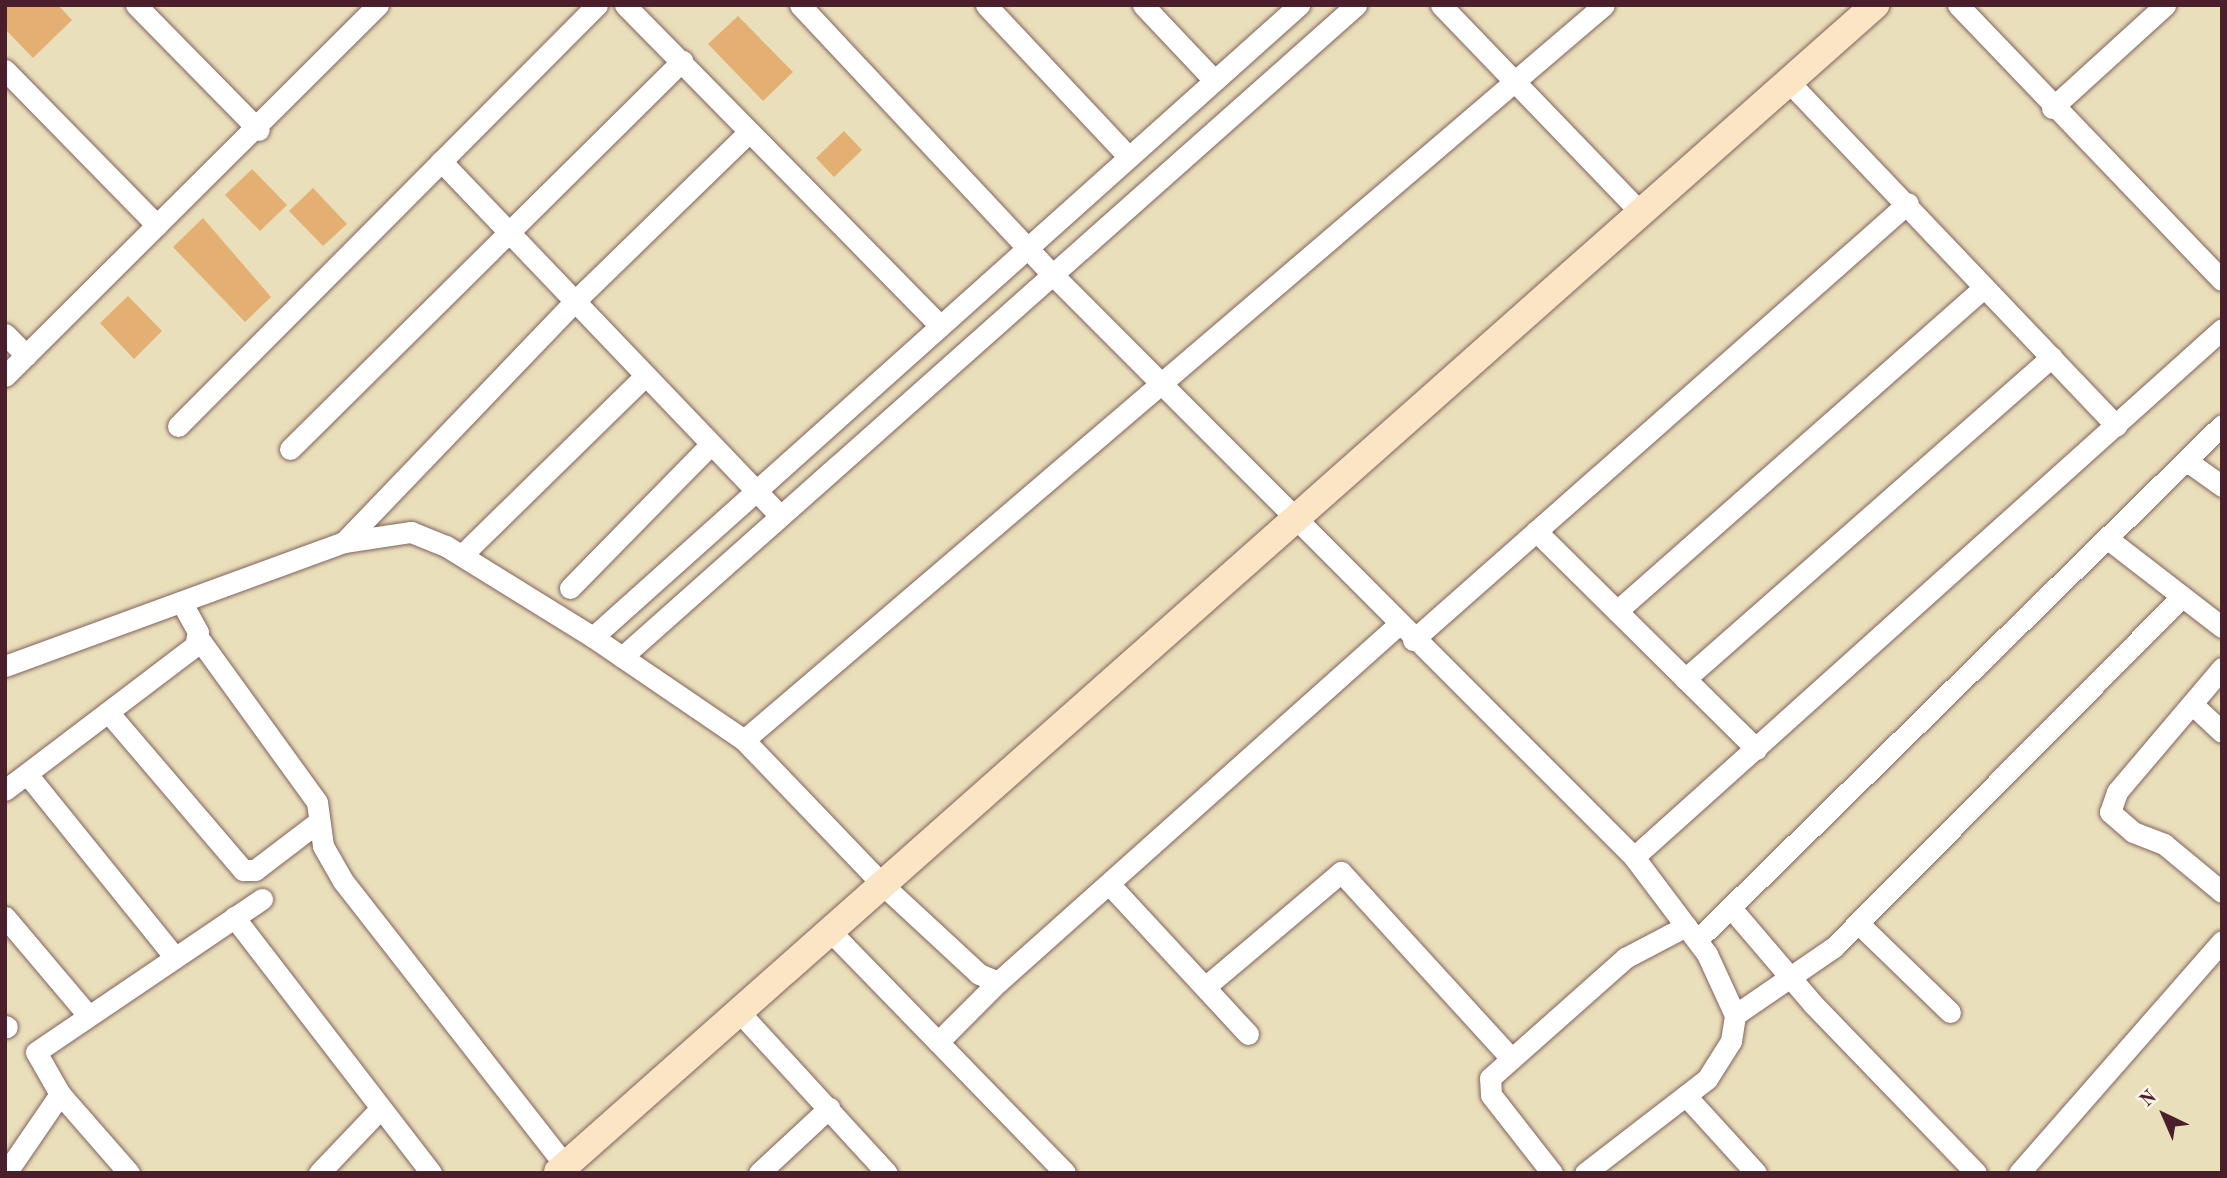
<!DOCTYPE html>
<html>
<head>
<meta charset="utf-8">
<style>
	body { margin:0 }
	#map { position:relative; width:2227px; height:1178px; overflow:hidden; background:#eadfbb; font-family:"Old Standard TT",serif }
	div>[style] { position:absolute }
	.building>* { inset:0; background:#e4af72 }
	.roads { filter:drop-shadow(0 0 2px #82625d) drop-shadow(0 0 2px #82625d) }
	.street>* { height:21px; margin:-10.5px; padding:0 10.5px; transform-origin:10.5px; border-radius:10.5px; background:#fff }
	.secondary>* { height:28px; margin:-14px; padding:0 14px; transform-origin:14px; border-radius:14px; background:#fce5c4 }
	span { translate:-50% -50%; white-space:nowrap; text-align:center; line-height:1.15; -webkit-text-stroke:7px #fcf5e5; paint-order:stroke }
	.frame { position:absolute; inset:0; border:7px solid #4a1f2b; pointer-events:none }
	.north { position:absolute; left:2129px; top:1080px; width:70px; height:70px; -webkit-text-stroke:5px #fcf5e5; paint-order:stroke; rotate:316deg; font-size:19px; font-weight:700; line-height:28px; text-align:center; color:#4a1f2b }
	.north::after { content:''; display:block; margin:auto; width:24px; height:32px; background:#4a1f2b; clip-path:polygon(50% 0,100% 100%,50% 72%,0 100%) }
</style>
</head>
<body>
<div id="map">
	<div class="building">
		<div style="clip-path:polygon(5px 5px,58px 5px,72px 20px,33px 58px,5px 29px)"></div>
		<div style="clip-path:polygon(738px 16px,793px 72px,763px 101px,708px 44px)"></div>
		<div style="clip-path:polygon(844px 131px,862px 150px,834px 177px,816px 158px)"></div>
		<div style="clip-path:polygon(252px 169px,287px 205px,260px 231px,225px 195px)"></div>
		<div style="clip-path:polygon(313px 188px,347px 224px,323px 246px,289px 211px)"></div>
		<div style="clip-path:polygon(203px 218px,271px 297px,245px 322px,173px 247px)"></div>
		<div style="clip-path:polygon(128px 296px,162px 331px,134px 359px,100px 323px)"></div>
	</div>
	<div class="roads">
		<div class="street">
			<div style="left:136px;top:5px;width:175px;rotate:45.5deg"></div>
			<div style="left:625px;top:5px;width:448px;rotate:45.5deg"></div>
			<div style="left:800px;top:5px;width:369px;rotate:46.9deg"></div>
			<div style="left:1052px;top:274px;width:824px;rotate:45.05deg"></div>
			<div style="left:1634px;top:857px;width:790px;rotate:-41.92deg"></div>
			<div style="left:986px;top:5px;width:206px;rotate:46.8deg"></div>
			<div style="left:1143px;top:5px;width:103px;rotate:46.6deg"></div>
			<div style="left:1441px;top:5px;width:289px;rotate:46.1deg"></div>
			<div style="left:1958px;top:5px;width:381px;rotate:46.2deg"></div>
			<div style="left:5px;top:70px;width:217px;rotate:45.6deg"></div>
			<div style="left:1788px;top:81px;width:476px;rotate:46.4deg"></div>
			<div style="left:2052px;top:108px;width:153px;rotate:-42.3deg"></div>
			<div style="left:441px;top:161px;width:491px;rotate:46.3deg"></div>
			<div style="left:5px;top:334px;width:30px;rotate:45deg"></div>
			<div style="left:5px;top:376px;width:526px;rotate:-44.85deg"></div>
			<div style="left:178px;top:426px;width:594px;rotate:-45.14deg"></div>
			<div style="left:290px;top:449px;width:552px;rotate:-44.71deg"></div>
			<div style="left:2187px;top:461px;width:43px;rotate:35.5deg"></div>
			<div style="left:1536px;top:531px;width:310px;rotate:44.7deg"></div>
			<div style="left:2108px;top:539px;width:144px;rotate:37.7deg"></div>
			<div style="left:344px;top:542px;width:330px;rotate:-46.2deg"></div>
			<div style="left:572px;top:304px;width:247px;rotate:-44.2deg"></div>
			<div style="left:462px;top:555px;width:256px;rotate:-44.4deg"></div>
			<div style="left:570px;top:588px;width:199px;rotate:-45.6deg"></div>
			<div style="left:1617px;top:611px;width:489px;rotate:-41.4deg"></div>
			<div style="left:1399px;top:624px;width:538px;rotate:138.24deg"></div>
			<div style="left:998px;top:982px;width:21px;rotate:-157deg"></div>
			<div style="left:979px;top:974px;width:129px;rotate:-137.2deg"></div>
			<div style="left:884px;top:886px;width:202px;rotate:-133.8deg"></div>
			<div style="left:744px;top:740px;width:1131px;rotate:-40.52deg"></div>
			<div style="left:593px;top:637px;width:948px;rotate:-41.83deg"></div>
			<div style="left:199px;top:639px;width:201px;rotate:54.1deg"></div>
			<div style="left:317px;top:802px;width:44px;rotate:82.2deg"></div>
			<div style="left:323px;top:846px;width:40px;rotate:60.3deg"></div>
			<div style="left:343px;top:881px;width:360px;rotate:52deg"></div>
			<div style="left:1413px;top:640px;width:660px;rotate:-41.44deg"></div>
			<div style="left:622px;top:657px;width:982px;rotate:-41.61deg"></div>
			<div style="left:5px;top:666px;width:361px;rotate:-20.1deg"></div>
			<div style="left:344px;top:542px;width:68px;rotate:-8.5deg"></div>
			<div style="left:411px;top:532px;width:38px;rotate:22deg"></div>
			<div style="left:446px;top:546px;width:173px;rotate:31.8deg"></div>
			<div style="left:593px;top:637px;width:183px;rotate:34.3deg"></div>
			<div style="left:2222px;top:668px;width:162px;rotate:130.3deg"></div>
			<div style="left:2117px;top:792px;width:21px;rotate:109deg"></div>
			<div style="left:2110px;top:812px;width:30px;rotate:41deg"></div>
			<div style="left:2133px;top:832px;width:33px;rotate:21deg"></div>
			<div style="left:2164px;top:844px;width:75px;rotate:39.6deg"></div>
			<div style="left:1685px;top:679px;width:488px;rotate:-41.3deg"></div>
			<div style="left:2192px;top:704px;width:41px;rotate:43deg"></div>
			<div style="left:108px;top:712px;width:208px;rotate:49.5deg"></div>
			<div style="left:243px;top:870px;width:12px"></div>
			<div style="left:255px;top:870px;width:79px;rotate:-37.3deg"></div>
			<div style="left:27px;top:774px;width:234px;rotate:51.1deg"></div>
			<div style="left:5px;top:790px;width:238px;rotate:-37.2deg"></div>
			<div style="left:195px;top:646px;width:14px;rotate:-78deg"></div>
			<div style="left:198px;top:632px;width:33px;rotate:-119deg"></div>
			<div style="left:1110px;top:885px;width:203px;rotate:47.2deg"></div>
			<div style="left:1731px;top:908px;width:125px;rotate:49.5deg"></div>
			<div style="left:1812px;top:1003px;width:236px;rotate:46deg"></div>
			<div style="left:5px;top:917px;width:127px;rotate:49.8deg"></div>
			<div style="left:234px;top:917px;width:323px;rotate:52.4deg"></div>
			<div style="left:1858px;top:923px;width:128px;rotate:44.1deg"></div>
			<div style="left:832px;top:933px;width:334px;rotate:45.8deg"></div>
			<div style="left:1697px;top:940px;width:735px;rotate:-44.45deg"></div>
			<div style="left:1205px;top:987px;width:178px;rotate:-40.2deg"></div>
			<div style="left:1341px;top:872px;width:252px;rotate:47.6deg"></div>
			<div style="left:742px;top:1015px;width:214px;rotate:47.5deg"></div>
			<div style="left:1735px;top:1015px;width:120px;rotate:-34.5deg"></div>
			<div style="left:1834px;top:947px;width:494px;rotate:-45.2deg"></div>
			<div style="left:5px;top:1026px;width:2px;rotate:27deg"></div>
			<div style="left:938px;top:1042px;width:85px;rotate:-45deg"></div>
			<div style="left:1686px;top:1096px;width:104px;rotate:47.7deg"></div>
			<div style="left:6px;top:1173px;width:96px;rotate:-55.6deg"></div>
			<div style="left:129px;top:1173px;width:105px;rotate:-131.1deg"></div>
			<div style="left:60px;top:1094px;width:48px;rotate:-119.7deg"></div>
			<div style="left:36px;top:1052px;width:273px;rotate:-34.1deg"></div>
			<div style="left:319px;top:1173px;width:86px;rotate:-46.4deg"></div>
			<div style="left:759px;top:1173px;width:96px;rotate:-42.9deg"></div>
			<div style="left:1552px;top:1173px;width:99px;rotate:-128deg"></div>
			<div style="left:1491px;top:1095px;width:17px;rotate:-93deg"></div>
			<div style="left:1490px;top:1078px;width:181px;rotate:-41.6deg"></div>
			<div style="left:1625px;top:958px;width:69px;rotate:-27.7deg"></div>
			<div style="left:1585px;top:1173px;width:154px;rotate:-37.6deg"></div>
			<div style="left:1707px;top:1079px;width:45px;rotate:-57.7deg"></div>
			<div style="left:1731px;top:1041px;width:26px;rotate:-81deg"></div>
			<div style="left:1735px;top:1015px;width:67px;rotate:-114.7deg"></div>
			<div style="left:1707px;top:954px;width:121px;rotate:-127deg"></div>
			<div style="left:2019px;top:1173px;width:308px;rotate:-48.8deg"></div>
		</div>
		<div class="secondary">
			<div style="left:558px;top:1172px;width:1760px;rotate:-41.54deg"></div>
		</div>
	</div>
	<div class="frame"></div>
	<div class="north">N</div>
</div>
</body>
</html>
